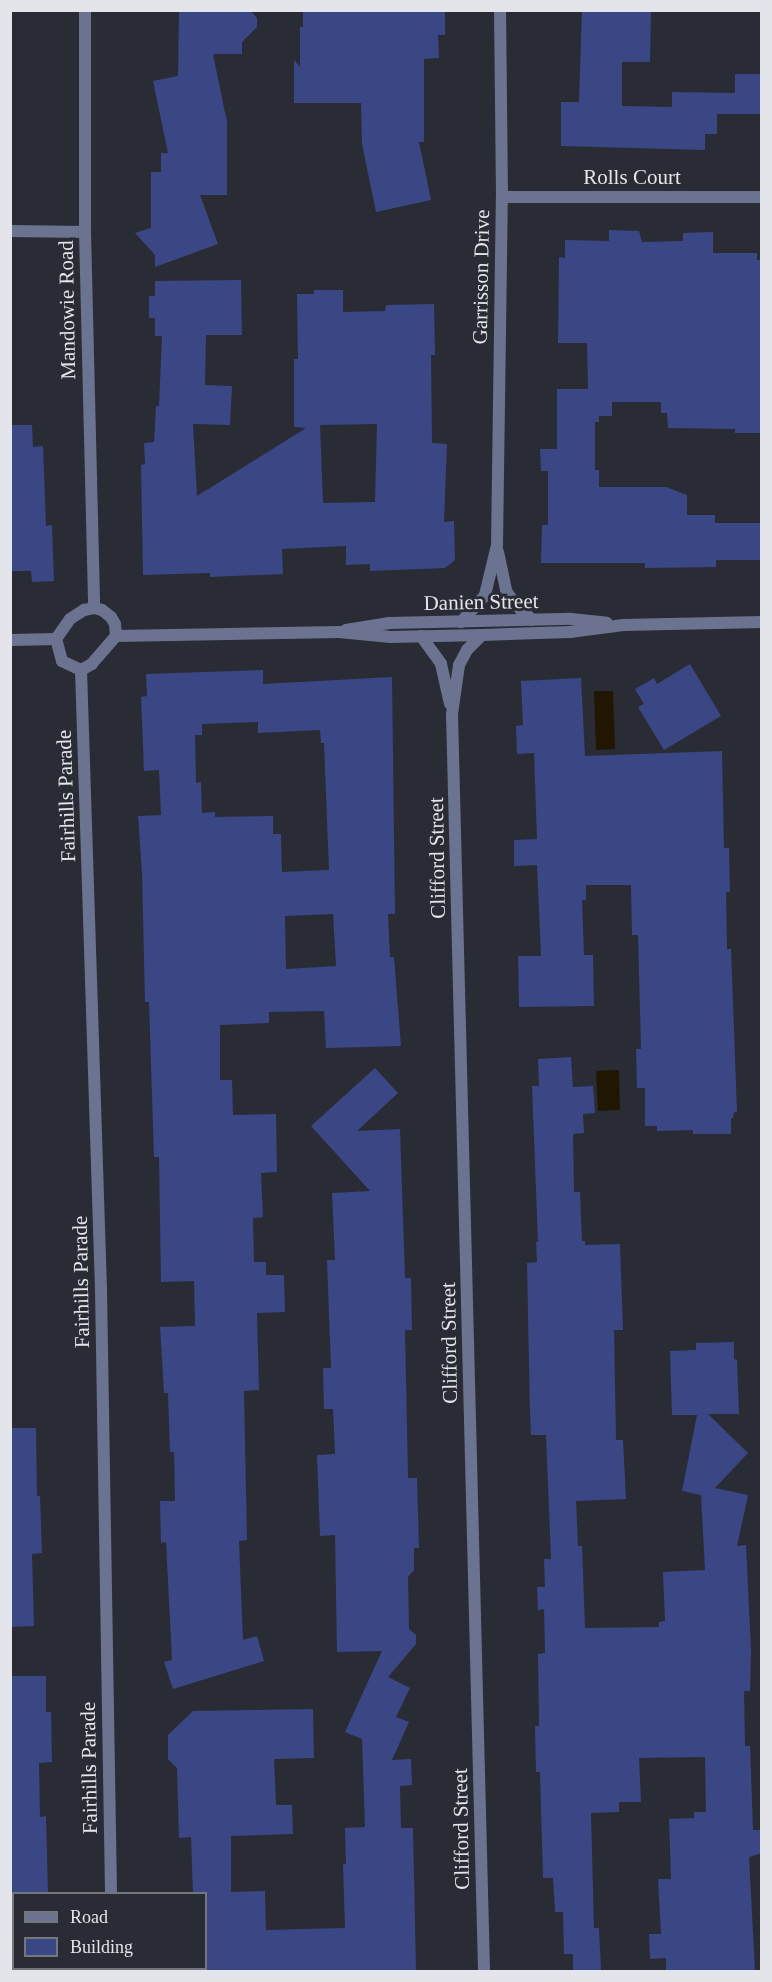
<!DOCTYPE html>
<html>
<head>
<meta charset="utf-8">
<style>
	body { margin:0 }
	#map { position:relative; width:772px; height:1982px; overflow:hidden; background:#2a2c35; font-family:"Times New Roman",serif }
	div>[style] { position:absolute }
	.water>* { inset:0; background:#211601 }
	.building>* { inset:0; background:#3b4684 }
	.minor>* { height:12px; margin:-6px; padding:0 6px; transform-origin:6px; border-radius:6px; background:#6c7391 }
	span { translate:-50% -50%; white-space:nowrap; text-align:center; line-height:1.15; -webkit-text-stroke:6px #2a2c35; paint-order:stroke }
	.street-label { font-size:21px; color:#e3e5eb }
	.frame { position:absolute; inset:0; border:12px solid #e3e5eb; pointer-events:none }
	.legend { position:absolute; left:12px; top:1892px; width:195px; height:78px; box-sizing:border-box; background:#2a2c35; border:2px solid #74767e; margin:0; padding:8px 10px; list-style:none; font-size:18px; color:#e3e5eb }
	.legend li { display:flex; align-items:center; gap:12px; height:30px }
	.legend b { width:30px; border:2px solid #74767e }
</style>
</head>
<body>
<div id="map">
	<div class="water">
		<div style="clip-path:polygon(594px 691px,613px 691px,615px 749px,596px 750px)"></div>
		<div style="clip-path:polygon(619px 1070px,620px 1110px,598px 1111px,596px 1071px)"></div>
	</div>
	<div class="building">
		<div style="clip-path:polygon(179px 10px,250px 10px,257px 18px,257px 27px,242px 42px,242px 54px,213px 54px,227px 122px,227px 195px,200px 195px,218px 244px,155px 267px,155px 255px,135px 233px,151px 228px,151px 172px,161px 172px,161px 153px,168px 153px,153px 81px,178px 76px)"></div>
		<div style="clip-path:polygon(303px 10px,445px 10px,445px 35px,438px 35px,439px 58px,424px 59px,424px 142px,419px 142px,431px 200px,376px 212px,362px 144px,361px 103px,294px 103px,294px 60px,300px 67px,300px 27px,303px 27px)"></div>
		<div style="clip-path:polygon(582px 10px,651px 10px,650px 62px,622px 62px,622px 106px,672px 107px,672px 92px,735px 93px,735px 74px,762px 74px,762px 114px,717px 114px,717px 134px,705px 134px,705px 150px,561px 146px,561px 102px,579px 102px)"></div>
		<div style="clip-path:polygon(609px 230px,639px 231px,642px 242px,683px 241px,683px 233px,713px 232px,713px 253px,757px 253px,757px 260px,762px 260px,762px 433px,735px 433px,735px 429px,668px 428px,667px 413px,661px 413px,661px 402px,612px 402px,612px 416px,599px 416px,599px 422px,595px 422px,595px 470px,599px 470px,599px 487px,666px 487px,687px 495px,687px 515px,715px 515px,715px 523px,762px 523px,762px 560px,716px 560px,716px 567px,645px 568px,645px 563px,541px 563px,542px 525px,548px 525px,548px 471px,541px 471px,540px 449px,557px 449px,557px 389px,588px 389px,587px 343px,558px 343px,559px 257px,565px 258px,565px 240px,609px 241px)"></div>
		<div style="clip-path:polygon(evenodd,241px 280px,242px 335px,206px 335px,205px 385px,232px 386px,230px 425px,193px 424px,197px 496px,306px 428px,294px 427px,294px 359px,298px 359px,297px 294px,314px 294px,314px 290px,343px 290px,343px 312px,385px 311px,386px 305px,434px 304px,435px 355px,431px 355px,432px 443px,447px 444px,444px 522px,454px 521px,455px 560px,445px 568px,370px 571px,370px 564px,346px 565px,346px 546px,282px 549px,283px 574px,210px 577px,210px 573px,143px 575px,141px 465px,145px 464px,144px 443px,154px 442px,156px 406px,159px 406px,162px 336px,155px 336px,155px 318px,149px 318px,149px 296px,155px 296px,155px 281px,241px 280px,377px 424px,375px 502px,323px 503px,320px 425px,377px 424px)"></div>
		<div style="clip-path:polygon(10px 425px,32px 425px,33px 447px,43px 446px,46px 526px,52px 525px,54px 581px,32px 582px,31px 571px,10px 571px)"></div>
		<div style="clip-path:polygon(690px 664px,721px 716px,664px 750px,638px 707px,644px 704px,635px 689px,654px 678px,657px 684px)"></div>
		<div style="clip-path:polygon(evenodd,263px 670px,263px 684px,392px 677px,395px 914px,388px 914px,390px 957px,394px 957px,401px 1046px,326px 1048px,324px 1011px,269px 1012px,269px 1023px,220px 1025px,220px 1080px,232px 1080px,233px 1115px,276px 1114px,277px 1172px,261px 1173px,263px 1217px,253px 1218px,254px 1262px,266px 1262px,266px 1275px,284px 1275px,285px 1312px,257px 1313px,259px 1390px,244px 1391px,247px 1540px,239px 1541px,243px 1640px,257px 1636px,264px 1661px,173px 1689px,164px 1662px,172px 1660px,166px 1542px,161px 1543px,160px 1501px,175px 1501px,174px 1452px,170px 1452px,168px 1393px,164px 1393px,160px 1327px,195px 1326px,194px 1281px,161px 1282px,159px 1157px,154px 1157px,149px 1002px,145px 1002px,142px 872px,138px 816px,161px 815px,159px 770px,144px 771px,141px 697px,147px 696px,146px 674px,263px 670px,258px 722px,258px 733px,320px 730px,321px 743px,324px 743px,329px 870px,282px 872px,281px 834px,273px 834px,273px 816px,215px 817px,215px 812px,202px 813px,201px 782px,196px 783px,195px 735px,202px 735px,202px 724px,258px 722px,263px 670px,333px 914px,336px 966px,286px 969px,285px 916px,333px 914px)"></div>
		<div style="clip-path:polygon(581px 678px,585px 756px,722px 751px,724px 848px,729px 848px,730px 892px,726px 892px,727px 949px,731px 949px,737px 1112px,734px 1112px,733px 1118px,731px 1118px,731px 1134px,693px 1134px,693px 1130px,657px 1131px,657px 1126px,645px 1126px,645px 1088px,637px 1088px,636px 1049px,641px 1049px,638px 935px,632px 935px,631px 885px,586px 885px,586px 900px,582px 900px,584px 955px,593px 955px,594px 1006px,519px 1007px,518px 956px,541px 956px,537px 865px,514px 866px,514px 840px,537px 839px,534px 753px,517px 754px,516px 726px,523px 725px,521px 681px)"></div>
		<div style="clip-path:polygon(571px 1057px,573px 1087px,593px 1086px,595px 1113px,583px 1114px,584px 1133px,573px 1134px,574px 1192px,580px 1192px,582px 1241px,585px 1241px,585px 1245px,620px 1244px,623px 1330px,614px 1330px,616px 1440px,623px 1440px,626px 1499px,576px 1501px,578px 1546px,582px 1546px,585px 1628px,659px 1627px,659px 1622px,665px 1621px,663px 1572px,705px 1570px,701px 1495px,682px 1491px,697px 1415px,672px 1415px,670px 1351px,696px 1350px,696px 1343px,734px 1342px,734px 1359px,737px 1360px,739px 1414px,708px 1414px,748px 1453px,715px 1488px,748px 1495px,737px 1546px,746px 1545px,751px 1650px,750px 1691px,744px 1691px,745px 1746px,750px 1746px,753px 1830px,761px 1830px,762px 1853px,749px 1857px,755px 1971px,666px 1971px,666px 1958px,650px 1959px,649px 1934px,661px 1934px,658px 1879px,671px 1879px,669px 1819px,694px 1818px,694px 1812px,706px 1812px,705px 1757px,639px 1758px,641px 1802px,619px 1802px,619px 1812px,591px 1813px,594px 1928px,599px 1928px,601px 1971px,573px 1971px,573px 1954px,564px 1954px,563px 1912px,555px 1912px,553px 1878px,543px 1878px,540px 1772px,536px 1772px,535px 1726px,539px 1726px,538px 1654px,545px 1653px,544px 1609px,538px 1610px,537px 1587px,545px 1587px,544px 1559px,551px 1559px,546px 1435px,531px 1435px,530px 1414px,527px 1263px,537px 1262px,536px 1242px,538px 1242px,532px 1086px,539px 1086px,538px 1059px)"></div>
		<div style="clip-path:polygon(375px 1068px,398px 1093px,357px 1131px,400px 1129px,405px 1278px,411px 1278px,412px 1330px,405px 1330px,408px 1478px,417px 1478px,419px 1548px,414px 1548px,414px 1570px,408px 1577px,409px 1629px,416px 1635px,416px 1644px,388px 1677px,410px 1688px,396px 1717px,409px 1722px,392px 1760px,411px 1759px,412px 1785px,400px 1786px,401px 1828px,413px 1828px,416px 1971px,206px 1971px,206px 1893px,193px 1893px,191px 1837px,179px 1838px,177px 1768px,168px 1759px,168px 1735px,193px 1711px,313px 1709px,314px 1758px,274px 1759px,276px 1805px,292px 1805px,293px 1834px,231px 1836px,231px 1892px,265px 1891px,266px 1930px,345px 1928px,343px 1864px,346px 1864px,345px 1828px,365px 1827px,362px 1739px,345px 1732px,382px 1651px,337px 1652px,335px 1535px,320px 1536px,317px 1455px,335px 1454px,333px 1409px,324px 1409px,323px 1368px,331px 1368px,327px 1260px,335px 1260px,332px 1193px,370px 1191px,311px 1126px)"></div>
		<div style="clip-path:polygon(10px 1428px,36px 1428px,37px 1496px,40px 1496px,42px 1553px,32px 1554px,34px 1626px,10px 1627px)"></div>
		<div style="clip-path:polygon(10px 1676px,46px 1676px,46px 1712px,51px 1712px,52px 1762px,39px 1763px,40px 1817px,46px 1816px,48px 1893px,10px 1893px)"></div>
	</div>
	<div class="minor">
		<div style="left:85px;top:10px;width:222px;rotate:90deg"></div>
		<div style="left:85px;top:232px;width:376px;rotate:88.6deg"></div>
		<div style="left:502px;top:197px;width:260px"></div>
		<div style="left:10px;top:231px;width:75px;rotate:0.8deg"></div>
		<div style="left:498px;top:552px;width:40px;rotate:78deg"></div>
		<div style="left:506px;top:591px;width:16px;rotate:55deg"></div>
		<div style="left:515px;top:604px;width:23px;rotate:43deg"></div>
		<div style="left:94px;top:608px;width:8px;rotate:14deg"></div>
		<div style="left:102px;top:610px;width:11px;rotate:38deg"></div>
		<div style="left:111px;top:617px;width:8px;rotate:60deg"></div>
		<div style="left:115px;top:624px;width:12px;rotate:85deg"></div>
		<div style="left:116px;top:636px;width:37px;rotate:131deg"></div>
		<div style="left:92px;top:664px;width:13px;rotate:151deg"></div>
		<div style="left:81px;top:670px;width:21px;rotate:-155deg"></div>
		<div style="left:62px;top:661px;width:23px;rotate:-105deg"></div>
		<div style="left:56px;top:639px;width:24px;rotate:-55deg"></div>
		<div style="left:70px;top:619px;width:17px;rotate:-33deg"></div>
		<div style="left:84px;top:610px;width:10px;rotate:-11deg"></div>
		<div style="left:461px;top:622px;width:36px;rotate:-48deg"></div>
		<div style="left:485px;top:595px;width:51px;rotate:-76.5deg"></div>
		<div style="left:497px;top:545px;width:348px;rotate:-89.2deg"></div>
		<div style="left:502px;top:197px;width:187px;rotate:-90.6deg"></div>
		<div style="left:346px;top:630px;width:44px;rotate:-9.2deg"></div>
		<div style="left:389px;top:623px;width:182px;rotate:-1.3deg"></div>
		<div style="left:571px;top:619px;width:36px;rotate:6deg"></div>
		<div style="left:482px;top:635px;width:21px;rotate:135deg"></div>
		<div style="left:467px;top:650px;width:17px;rotate:118deg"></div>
		<div style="left:459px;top:665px;width:49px;rotate:98.1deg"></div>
		<div style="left:452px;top:714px;width:1258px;rotate:88.54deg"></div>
		<div style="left:116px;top:636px;width:223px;rotate:-1deg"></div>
		<div style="left:339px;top:632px;width:52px;rotate:5.5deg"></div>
		<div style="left:391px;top:637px;width:91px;rotate:-1.3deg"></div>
		<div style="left:482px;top:635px;width:88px;rotate:-2deg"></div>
		<div style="left:570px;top:632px;width:54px;rotate:-7.4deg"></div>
		<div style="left:624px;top:625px;width:138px;rotate:-1.2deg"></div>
		<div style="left:421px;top:636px;width:34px;rotate:54deg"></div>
		<div style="left:441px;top:664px;width:41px;rotate:77.3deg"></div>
		<div style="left:10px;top:640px;width:46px;rotate:-1.2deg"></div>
		<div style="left:81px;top:670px;width:619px;rotate:88.15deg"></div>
		<div style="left:101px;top:1289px;width:605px;rotate:89.05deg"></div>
		<div style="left:113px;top:1968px;width:4px;rotate:90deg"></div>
	</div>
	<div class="street-label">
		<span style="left:632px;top:177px">Rolls Court</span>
		<span style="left:481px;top:277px;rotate:-89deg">Garrisson Drive</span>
		<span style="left:67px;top:310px;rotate:-91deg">Mandowie Road</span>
		<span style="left:481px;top:602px;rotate:-1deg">Danien Street</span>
		<span style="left:66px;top:796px;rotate:-92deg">Fairhills Parade</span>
		<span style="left:437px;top:858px;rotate:-91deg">Clifford Street</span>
		<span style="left:81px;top:1282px;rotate:-91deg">Fairhills Parade</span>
		<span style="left:449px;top:1343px;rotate:-91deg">Clifford Street</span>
		<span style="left:89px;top:1768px;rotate:-91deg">Fairhills Parade</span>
		<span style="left:461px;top:1829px;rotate:-91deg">Clifford Street</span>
	</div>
	<div class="frame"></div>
	<ul class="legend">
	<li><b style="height:8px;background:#6c7391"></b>Road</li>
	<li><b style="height:16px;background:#3b4684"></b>Building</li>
	</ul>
</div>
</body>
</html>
